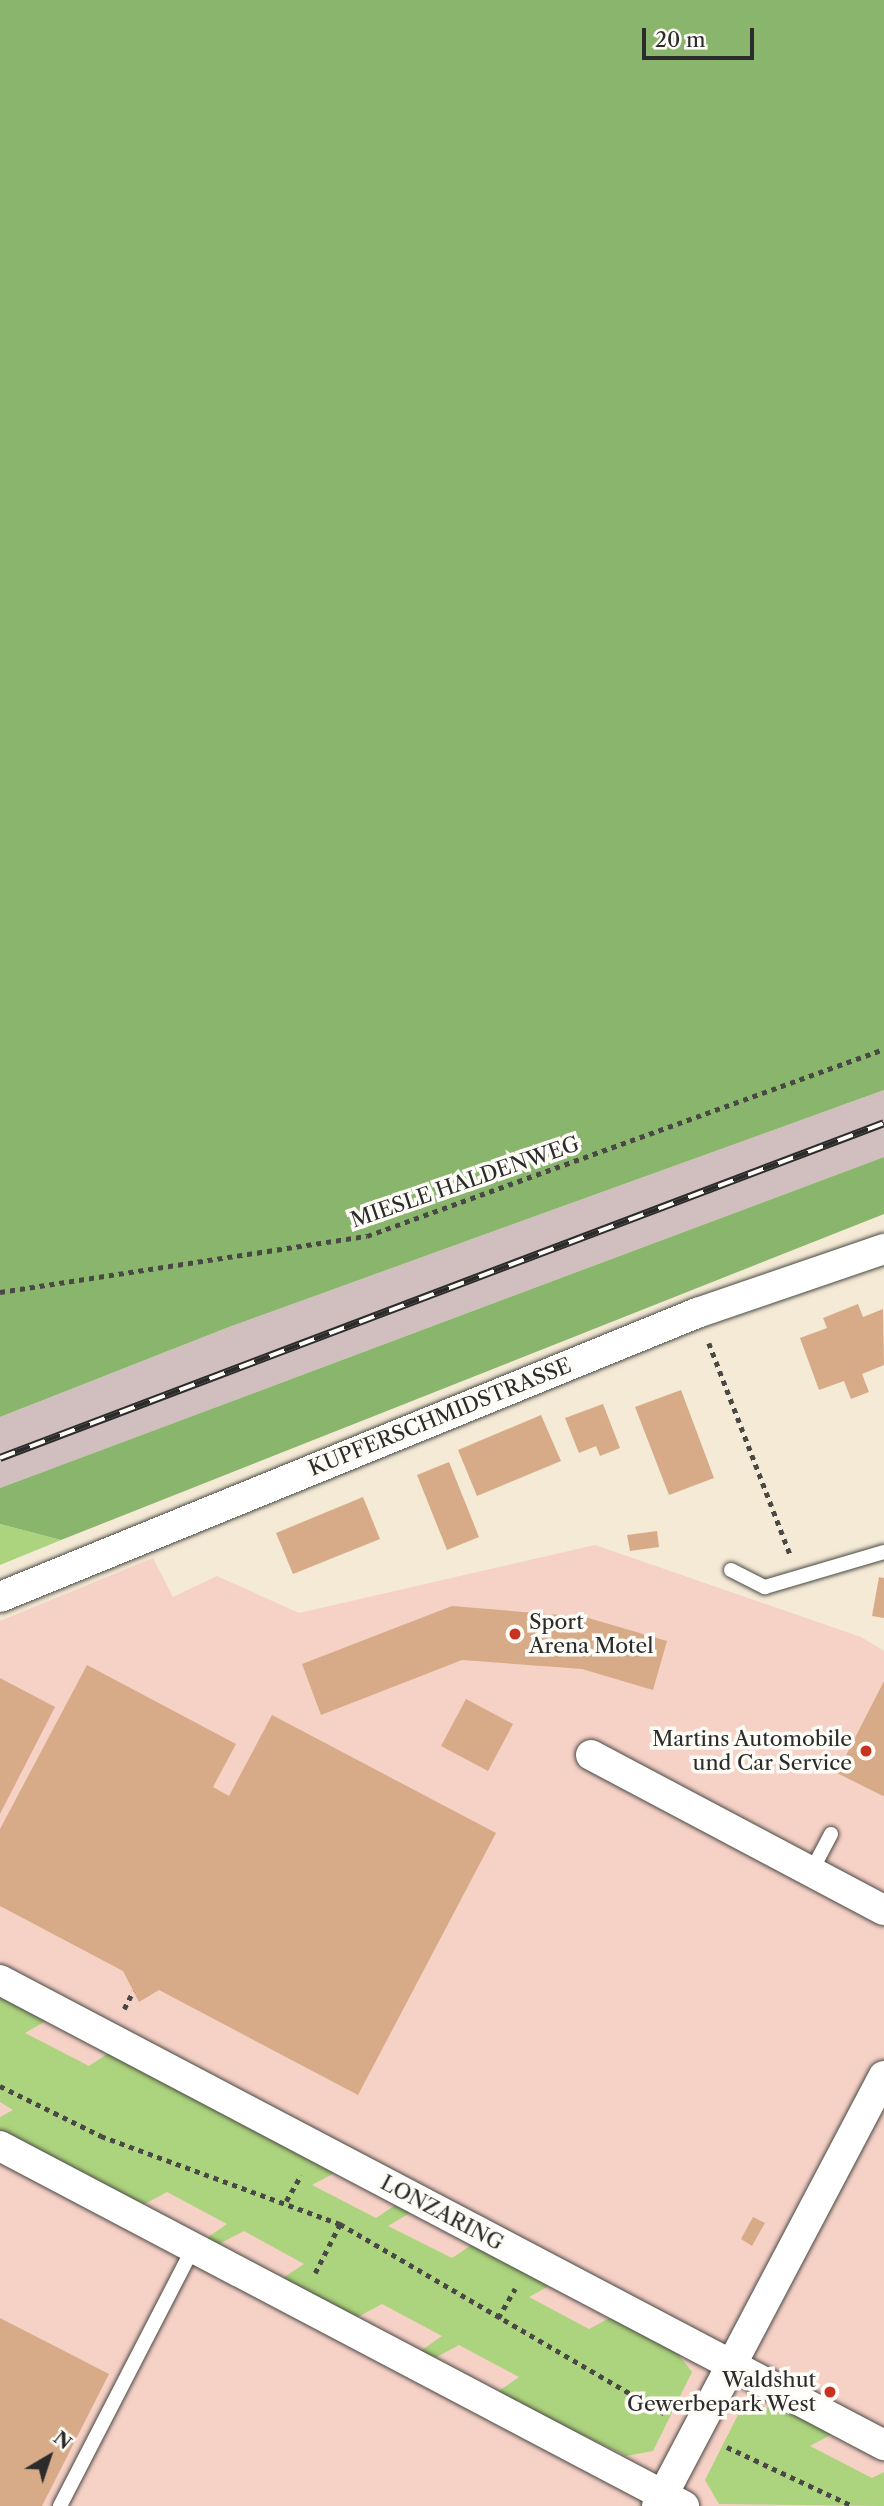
<!DOCTYPE html>
<html>
<head>
<meta charset="utf-8">
<style>
	body { margin:0 }
	#map { position:relative; width:884px; height:2506px; overflow:hidden; background:#f4ead5; font-family:"Libre Caslon Text",serif }
	div>[style] { position:absolute }
	.built>* { inset:0; background:#f6d1c6 }
	.industrial>* { inset:0; background:#d1bfbf }
	.green>* { inset:0; background:#acd37d }
	.forest>* { inset:0; background:#89b56c }
	.building>* { inset:0; background:#d7ab87 }
	.path>* { height:4.5px; margin-top:-2.25px; transform-origin:0; background:repeating-linear-gradient(90deg,#494844 0 5px,transparent 0 10px) }
	.roads { filter:drop-shadow(0 0 2px #494844) drop-shadow(0 0 2px #494844) }
	.lane>* { height:14px; margin:-7px; padding:0 7px; transform-origin:7px; border-radius:7px; background:#fff }
	.street>* { height:30px; margin:-15px; padding:0 15px; transform-origin:15px; border-radius:15px; background:#fff }
	.rail>* { height:8px; margin-top:-4px; transform-origin:0; background:repeating-linear-gradient(90deg,#fdfcf7 0 16px,#2b2b2b 0 32px); box-sizing:border-box; border-block:2px solid #2b2b2b }
	.dots>* { width:19px; height:19px; translate:-50% -50%; box-sizing:border-box; border:4px solid #fdfcf7; border-radius:50% }
	span { translate:-50% -50%; white-space:nowrap; text-align:center; line-height:1.15; -webkit-text-stroke:7px #fdfcf7; paint-order:stroke }
	.street-label { font-size:21px; color:#2b2b2b }
	.poi-label { font-size:21px; color:#2b2b2b }
	.left { translate:0 -50%; text-align:left }
	.right { translate:-100% -50%; text-align:right }
	.north { position:absolute; left:14px; top:2422px; width:70px; height:70px; -webkit-text-stroke:5px #fdfcf7; paint-order:stroke; rotate:39deg; font-size:19px; font-weight:700; line-height:28px; text-align:center; color:#2b2b2b }
	.north::after { content:''; display:block; margin:auto; width:24px; height:32px; background:#2b2b2b; clip-path:polygon(50% 0,100% 100%,50% 72%,0 100%) }
	.scale { position:absolute; left:642px; top:28px; width:112px; height:32px; box-sizing:border-box; border:4px solid #2b2b2b; border-top:0; padding-left:9px; font-size:21px; line-height:24px; white-space:nowrap; color:#2b2b2b; -webkit-text-stroke:5px #fdfcf7; paint-order:stroke }
</style>
</head>
<body>
<div id="map">
	<div class="built">
		<div style="clip-path:polygon(595px 1545px,861px 1637px,884px 1651px,884px 2506px,0 2506px,0 1621px,153px 1558px,173px 1597px,217px 1576px,299px 1613px)"></div>
	</div>
	<div class="industrial">
		<div style="clip-path:polygon(884px 1090px,884px 1157px,0 1488px,0 1417px,229px 1327px)"></div>
	</div>
	<div class="green">
		<div style="clip-path:polygon(0 1524px,61px 1540px,0 1565px)"></div>
		<div style="clip-path:polygon(0 1989px,53px 2017px,25px 2033px,89px 2066px,113px 2050px,340px 2170px,312px 2185px,376px 2218px,400px 2202px,415px 2210px,388px 2226px,452px 2258px,476px 2242px,556px 2282px,529px 2297px,589px 2329px,617px 2314px,677px 2353px,692px 2372px,653px 2451px,626px 2456px,496px 2393px,519px 2377px,459px 2345px,431px 2360px,419px 2352px,442px 2336px,382px 2304px,354px 2319px,280px 2280px,304px 2264px,244px 2231px,215px 2246px,204px 2240px,227px 2224px,167px 2192px,139px 2207px,0 2133px,0 2117px,13px 2110px,0 2102px)"></div>
		<div style="clip-path:polygon(744px 2403px,790px 2411px,838px 2431px,810px 2446px,872px 2478px,884px 2472px,884px 2506px,719px 2504px,705px 2480px)"></div>
	</div>
	<div class="forest">
		<div style="clip-path:polygon(0 0,884px 0,884px 1090px,229px 1327px,0 1417px)"></div>
		<div style="clip-path:polygon(884px 1157px,884px 1214px,61px 1540px,0 1524px,0 1488px)"></div>
	</div>
	<div class="building">
		<div style="clip-path:polygon(858px 1304px,863px 1317px,883px 1309px,884px 1365px,862px 1374px,869px 1392px,851px 1399px,844px 1381px,819px 1390px,800px 1338px,827px 1328px,823px 1318px)"></div>
		<div style="clip-path:polygon(681px 1390px,714px 1478px,669px 1495px,635px 1407px)"></div>
		<div style="clip-path:polygon(603px 1404px,620px 1448px,600px 1456px,596px 1446px,579px 1453px,565px 1418px)"></div>
		<div style="clip-path:polygon(541px 1415px,561px 1461px,477px 1496px,458px 1450px)"></div>
		<div style="clip-path:polygon(449px 1462px,479px 1537px,447px 1550px,417px 1475px)"></div>
		<div style="clip-path:polygon(363px 1497px,380px 1539px,293px 1574px,276px 1533px)"></div>
		<div style="clip-path:polygon(657px 1531px,659px 1547px,630px 1551px,627px 1535px)"></div>
		<div style="clip-path:polygon(879px 1577px,884px 1578px,884px 1618px,872px 1616px)"></div>
		<div style="clip-path:polygon(452px 1606px,585px 1617px,667px 1641px,653px 1690px,582px 1669px,462px 1660px,321px 1715px,302px 1664px)"></div>
		<div style="clip-path:polygon(87px 1665px,236px 1744px,213px 1787px,229px 1796px,272px 1715px,496px 1833px,358px 2095px,159px 1990px,139px 2002px,123px 1971px,0 1906px,0 1829px)"></div>
		<div style="clip-path:polygon(0 1678px,55px 1707px,0 1814px)"></div>
		<div style="clip-path:polygon(884px 1681px,884px 1795px,883px 1796px,837px 1773px)"></div>
		<div style="clip-path:polygon(466px 1699px,513px 1724px,488px 1771px,441px 1746px)"></div>
		<div style="clip-path:polygon(753px 2217px,765px 2223px,752px 2246px,741px 2239px)"></div>
		<div style="clip-path:polygon(0 2318px,109px 2374px,42px 2506px,0 2506px)"></div>
	</div>
	<div class="path">
		<div style="left:0;top:1292px;width:371px;rotate:-8.7deg"></div>
		<div style="left:367px;top:1236px;width:550px;rotate:-19.89deg"></div>
		<div style="left:709px;top:1343px;width:226px;rotate:69deg"></div>
		<div style="left:124px;top:2009px;width:20px;rotate:-63deg"></div>
		<div style="left:0;top:2086px;width:113px;rotate:26.3deg"></div>
		<div style="left:101px;top:2136px;width:255px;rotate:20.2deg"></div>
		<div style="left:340px;top:2224px;width:379px;rotate:30.3deg"></div>
		<div style="left:286px;top:2201px;width:30px;rotate:-60deg"></div>
		<div style="left:315px;top:2273px;width:55px;rotate:-63deg"></div>
		<div style="left:498px;top:2318px;width:34px;rotate:-60deg"></div>
		<div style="left:727px;top:2447px;width:139px;rotate:25.1deg"></div>
	</div>
	<div class="roads">
		<div class="lane">
			<div style="left:731px;top:1570px;width:38px;rotate:27deg"></div>
			<div style="left:765px;top:1587px;width:124px;rotate:-16.4deg"></div>
			<div style="left:811px;top:1872px;width:43px;rotate:-62.2deg"></div>
			<div style="left:60px;top:2506px;width:290px;rotate:-62.7deg"></div>
		</div>
		<div class="street">
			<div style="left:0;top:1597px;width:753px;rotate:-22.17deg"></div>
			<div style="left:697px;top:1313px;width:198px;rotate:-18.9deg"></div>
			<div style="left:591px;top:1755px;width:331px;rotate:27.9deg"></div>
			<div style="left:0;top:1980px;width:999px;rotate:27.75deg"></div>
			<div style="left:0;top:2146px;width:773px;rotate:27.76deg"></div>
			<div style="left:657px;top:2506px;width:486px;rotate:-62.2deg"></div>
		</div>
	</div>
	<div class="rail">
		<div style="left:0;top:1458px;width:945px;rotate:-20.75deg"></div>
	</div>
	<div class="dots">
		<div style="left:515px;top:1634px;background:#c8321e"></div>
		<div style="left:866px;top:1751px;background:#c8321e"></div>
		<div style="left:830px;top:2392px;background:#c8321e"></div>
	</div>
	<div class="street-label">
		<span style="left:465px;top:1182px;rotate:-19deg">MIESLE HALDENWEG</span>
		<span style="left:440px;top:1417px;rotate:-22deg">KUPFERSCHMIDSTRASSE</span>
		<span style="left:442px;top:2213px;rotate:28deg">LONZARING</span>
	</div>
	<div class="poi-label">
		<span class="left" style="left:529px;top:1634px">Sport<br>Arena Motel</span>
		<span class="right" style="left:852px;top:1751px">Martins Automobile<br>und Car Service</span>
		<span class="right" style="left:816px;top:2392px">Waldshut<br>Gewerbepark West</span>
	</div>
	<div class="north">N</div>
	<div class="scale">20 m</div>
</div>
</body>
</html>
